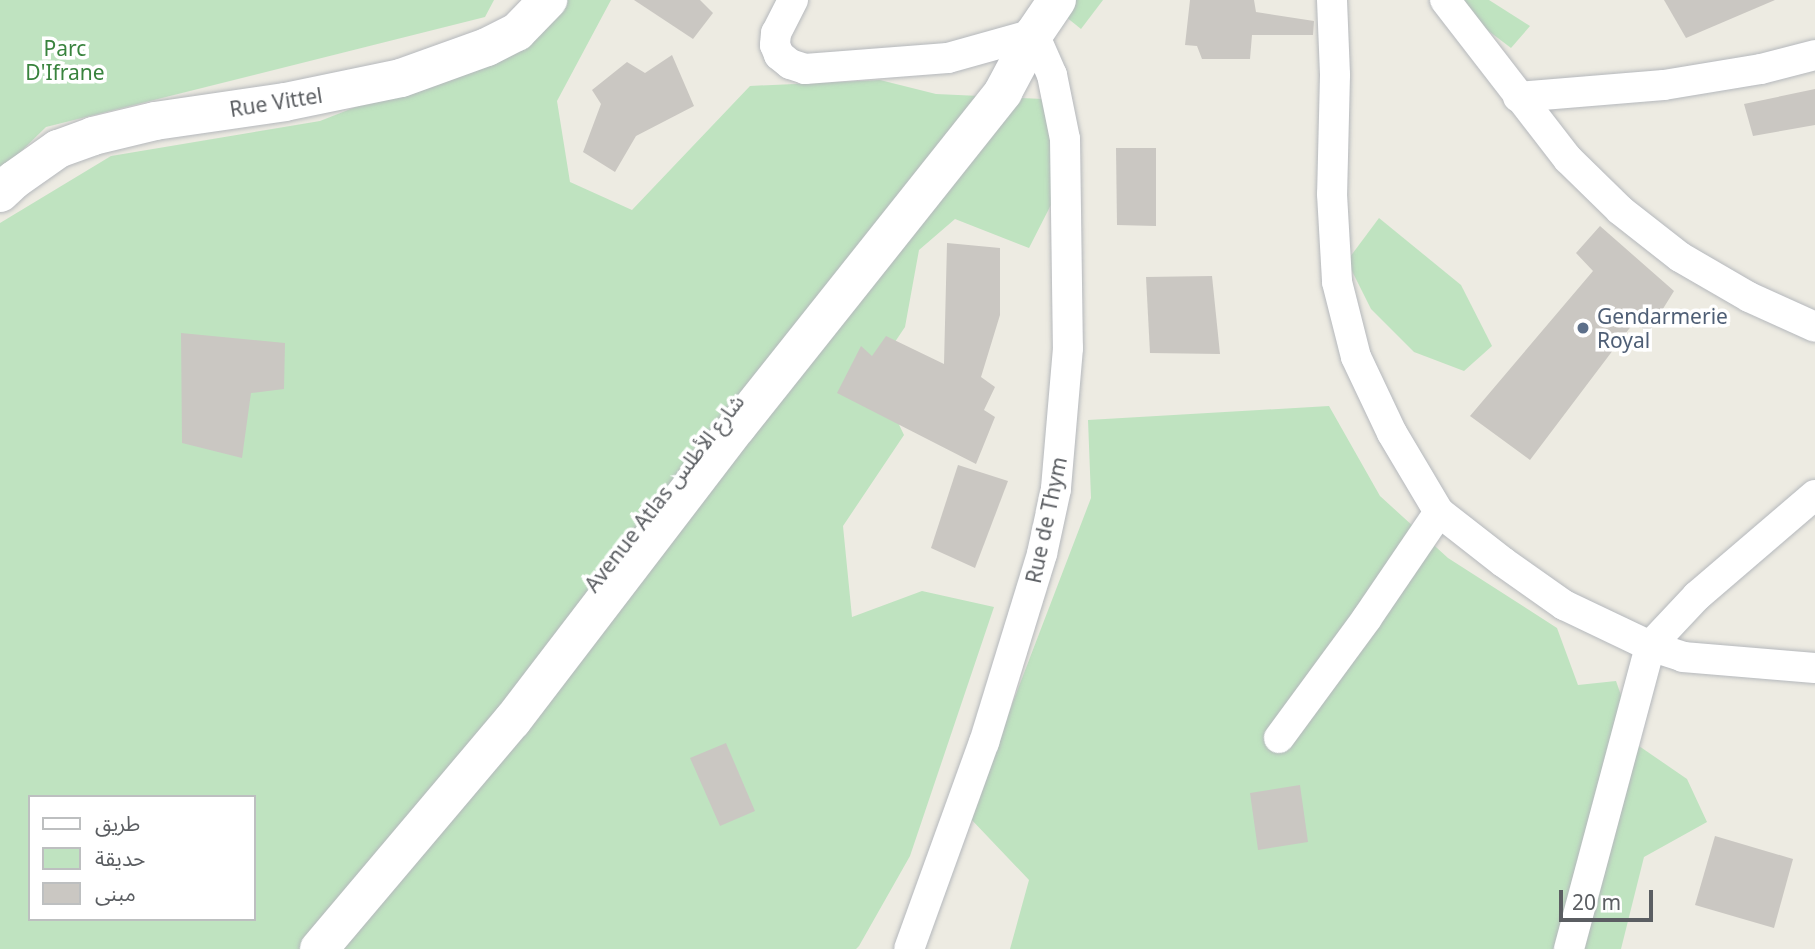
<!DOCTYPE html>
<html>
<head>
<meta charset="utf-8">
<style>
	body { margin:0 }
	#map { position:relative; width:1815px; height:949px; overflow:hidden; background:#edebe2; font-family:"Noto Sans","Noto Sans Arabic",sans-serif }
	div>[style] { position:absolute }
	.green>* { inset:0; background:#bfe3c0 }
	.building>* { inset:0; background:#cac7c2 }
	.roads { filter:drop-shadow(0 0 2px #b5b8bc) drop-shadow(0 0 2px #b5b8bc) }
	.minor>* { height:30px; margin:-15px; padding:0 15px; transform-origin:15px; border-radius:15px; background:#fff }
	.tertiary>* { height:38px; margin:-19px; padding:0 19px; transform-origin:19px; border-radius:19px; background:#fff }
	.dots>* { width:19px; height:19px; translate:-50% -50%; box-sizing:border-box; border:4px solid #fff; border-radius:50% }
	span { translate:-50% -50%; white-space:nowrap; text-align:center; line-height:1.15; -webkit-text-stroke:7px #fff; paint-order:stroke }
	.park-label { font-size:21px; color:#39833e }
	.street-label { font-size:21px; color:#5b5e62 }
	.service-label { font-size:21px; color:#4e5e75 }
	.left { translate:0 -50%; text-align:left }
	.legend { position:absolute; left:28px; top:795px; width:228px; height:126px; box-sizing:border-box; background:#fff; border:2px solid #bdbfc0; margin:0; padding:9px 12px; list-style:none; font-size:21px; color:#5b5e62 }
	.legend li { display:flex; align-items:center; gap:14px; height:35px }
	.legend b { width:35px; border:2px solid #bdbfc0 }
	.scale { position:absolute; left:1559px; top:890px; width:94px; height:32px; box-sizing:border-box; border:4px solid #5b5e62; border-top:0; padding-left:9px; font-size:21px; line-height:24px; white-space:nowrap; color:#5b5e62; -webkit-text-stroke:5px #fff; paint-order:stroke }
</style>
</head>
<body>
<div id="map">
	<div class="green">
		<div style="clip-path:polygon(0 0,494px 0,485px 17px,46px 127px,0 172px)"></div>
		<div style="clip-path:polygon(evenodd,552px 0,611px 0,557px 101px,570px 182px,632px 210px,750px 86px,880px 80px,936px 94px,1043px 99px,1058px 191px,1029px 248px,955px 219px,919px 250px,905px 327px,874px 373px,904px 435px,843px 526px,852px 617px,922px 591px,994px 607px,910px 856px,859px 946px,856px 949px,0 949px,0 223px,111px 156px,320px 121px,526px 40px,552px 0,30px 797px,254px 797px,254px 919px,30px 919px,30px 797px)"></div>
		<div style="clip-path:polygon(1045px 0,1103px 0,1081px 29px)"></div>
		<div style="clip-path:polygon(1463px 0,1489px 0,1530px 26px,1511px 48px,1486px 29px)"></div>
		<div style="clip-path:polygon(1379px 218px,1461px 285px,1492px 346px,1464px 371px,1414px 352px,1371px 309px,1347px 261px)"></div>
		<div style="clip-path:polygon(1329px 406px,1380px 496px,1448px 558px,1557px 628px,1578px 685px,1616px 681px,1639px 746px,1687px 779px,1707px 822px,1644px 857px,1621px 949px,1010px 949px,1029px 880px,969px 817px,1091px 498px,1088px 420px)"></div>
	</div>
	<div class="building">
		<div style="clip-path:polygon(634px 0,700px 0,713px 13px,693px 39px)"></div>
		<div style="clip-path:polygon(1190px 0,1254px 0,1256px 12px,1314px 21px,1313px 35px,1252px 35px,1250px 59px,1202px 59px,1197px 46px,1185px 45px)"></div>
		<div style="clip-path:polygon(1664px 0,1775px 0,1686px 38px)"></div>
		<div style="clip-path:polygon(672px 55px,694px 106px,636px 136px,615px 172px,583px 152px,601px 104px,592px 90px,627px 62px,645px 73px)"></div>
		<div style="clip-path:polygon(1815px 89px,1815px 125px,1753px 136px,1744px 104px)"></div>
		<div style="clip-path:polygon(1116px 148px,1156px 148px,1156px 226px,1117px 225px)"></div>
		<div style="clip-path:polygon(1600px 226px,1674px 291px,1648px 333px,1635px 321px,1530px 460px,1470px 416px,1593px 271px,1576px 253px)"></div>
		<div style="clip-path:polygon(947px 243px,1000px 248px,1000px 315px,981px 377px,995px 387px,984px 410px,995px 417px,976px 464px,837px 393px,861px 346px,872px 356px,886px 336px,944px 364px)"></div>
		<div style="clip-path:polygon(1212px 276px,1220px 354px,1150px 353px,1146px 277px)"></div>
		<div style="clip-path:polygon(181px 333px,285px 343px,284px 389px,251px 393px,242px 458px,182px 443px)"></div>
		<div style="clip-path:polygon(958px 465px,1008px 481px,975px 568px,931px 548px)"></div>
		<div style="clip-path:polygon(726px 743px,755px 811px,720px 826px,690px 758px)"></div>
		<div style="clip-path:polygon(1300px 785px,1308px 842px,1258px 850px,1250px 793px)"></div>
		<div style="clip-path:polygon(1715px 836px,1793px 859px,1774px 928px,1695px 905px)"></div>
	</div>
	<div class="roads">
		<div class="minor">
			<div style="left:793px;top:0;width:37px;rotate:117deg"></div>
			<div style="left:776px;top:33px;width:12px;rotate:95deg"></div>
			<div style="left:775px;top:45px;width:11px;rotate:68deg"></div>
			<div style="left:779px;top:55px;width:14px;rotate:39deg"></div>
			<div style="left:790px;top:64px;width:16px;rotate:18deg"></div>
			<div style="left:805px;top:69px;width:143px;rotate:-4.4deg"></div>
			<div style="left:948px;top:58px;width:89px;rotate:-15.6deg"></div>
			<div style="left:1034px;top:34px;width:45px;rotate:66.3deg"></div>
			<div style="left:1052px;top:75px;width:65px;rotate:78.5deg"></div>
			<div style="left:1065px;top:139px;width:209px;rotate:89.2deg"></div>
			<div style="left:1068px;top:348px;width:142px;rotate:94.9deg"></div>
			<div style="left:1056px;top:489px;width:66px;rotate:102.2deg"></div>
			<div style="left:1042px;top:554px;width:197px;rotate:107.1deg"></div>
			<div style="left:984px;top:742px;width:220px;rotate:109.9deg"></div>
			<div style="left:1332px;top:0;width:75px;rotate:87.7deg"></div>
			<div style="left:1335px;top:75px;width:119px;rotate:91.4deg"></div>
			<div style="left:1332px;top:194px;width:88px;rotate:86.7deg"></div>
			<div style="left:1337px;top:282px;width:77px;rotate:75.8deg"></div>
			<div style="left:1356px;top:357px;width:84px;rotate:64.7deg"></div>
			<div style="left:1392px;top:433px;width:92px;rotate:59.3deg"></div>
			<div style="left:1439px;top:512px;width:81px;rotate:38deg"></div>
			<div style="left:1503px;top:562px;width:75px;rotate:35.2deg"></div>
			<div style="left:1564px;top:605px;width:95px;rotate:25.5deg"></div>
			<div style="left:1650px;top:646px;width:35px;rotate:18deg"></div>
			<div style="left:1683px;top:657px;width:132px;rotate:4.8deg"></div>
			<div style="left:1445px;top:0;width:201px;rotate:52.3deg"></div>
			<div style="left:1568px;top:159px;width:73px;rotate:44.4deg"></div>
			<div style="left:1620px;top:210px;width:76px;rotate:38.1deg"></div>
			<div style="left:1680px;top:257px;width:80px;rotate:30.1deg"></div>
			<div style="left:1749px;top:297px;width:72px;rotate:24.4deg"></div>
			<div style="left:1518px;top:97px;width:146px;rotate:-4.7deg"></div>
			<div style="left:1664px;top:85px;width:98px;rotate:-9.4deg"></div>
			<div style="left:1761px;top:69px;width:56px;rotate:-14.5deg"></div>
			<div style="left:1279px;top:738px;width:149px;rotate:-53.7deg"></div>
			<div style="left:1367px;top:618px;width:128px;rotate:-55.8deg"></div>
			<div style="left:1569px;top:949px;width:314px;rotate:-75deg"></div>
			<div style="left:1650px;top:646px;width:69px;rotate:-46.8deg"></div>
			<div style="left:1697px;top:596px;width:155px;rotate:-40.6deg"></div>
		</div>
		<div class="tertiary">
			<div style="left:0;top:193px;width:19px;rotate:-43deg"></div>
			<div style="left:14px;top:180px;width:54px;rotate:-35.2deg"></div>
			<div style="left:58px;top:149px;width:37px;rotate:-20deg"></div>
			<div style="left:93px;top:136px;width:64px;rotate:-13.6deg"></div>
			<div style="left:155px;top:121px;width:131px;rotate:-8.3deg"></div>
			<div style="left:285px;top:102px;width:118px;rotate:-11.7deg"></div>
			<div style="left:401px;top:78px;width:91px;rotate:-19.8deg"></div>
			<div style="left:487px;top:47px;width:34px;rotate:-27deg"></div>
			<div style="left:517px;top:32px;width:45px;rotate:-45.9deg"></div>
			<div style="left:319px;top:949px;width:299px;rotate:-49.8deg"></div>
			<div style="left:512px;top:721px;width:370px;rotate:-52.6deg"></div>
			<div style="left:737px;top:427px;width:428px;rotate:-51.5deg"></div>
			<div style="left:1003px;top:92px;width:66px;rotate:-61.9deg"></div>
			<div style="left:1034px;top:34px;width:41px;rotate:-55.9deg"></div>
		</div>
	</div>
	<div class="dots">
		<div style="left:1583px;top:328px;background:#5c6f8a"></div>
	</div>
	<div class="park-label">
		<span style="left:65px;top:60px">Parc<br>D'Ifrane</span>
	</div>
	<div class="street-label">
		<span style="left:276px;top:102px;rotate:-9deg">Rue Vittel</span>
		<span style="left:664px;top:493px;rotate:-52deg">Avenue Atlas شارع الأطلس</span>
		<span style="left:1046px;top:520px;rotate:-78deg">Rue de Thym</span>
	</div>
	<div class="service-label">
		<span class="left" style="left:1597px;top:328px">Gendarmerie<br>Royal</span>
	</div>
	<ul class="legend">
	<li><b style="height:9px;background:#fff"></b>طريق</li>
	<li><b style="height:19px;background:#bfe3c0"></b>حديقة</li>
	<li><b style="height:19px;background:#cac7c2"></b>مبنى</li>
	</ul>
	<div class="scale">20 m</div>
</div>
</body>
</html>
